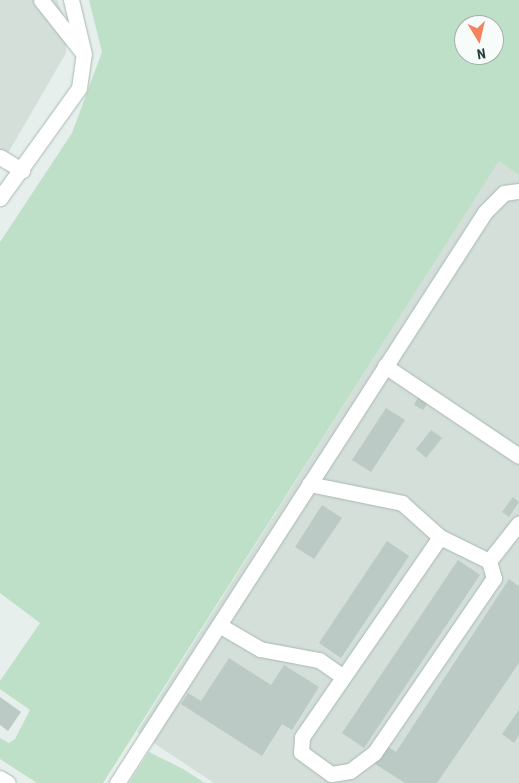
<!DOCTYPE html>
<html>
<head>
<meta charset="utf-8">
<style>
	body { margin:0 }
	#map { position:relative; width:519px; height:783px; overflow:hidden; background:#e6efeb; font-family:"Roboto Condensed",sans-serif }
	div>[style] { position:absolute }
	.built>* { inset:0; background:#d4dfda }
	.green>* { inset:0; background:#bfe0c8 }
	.building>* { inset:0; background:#bbcac4 }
	.roads { filter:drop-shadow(0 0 1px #a8b8b2) drop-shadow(0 0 1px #a8b8b2) }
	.minor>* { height:15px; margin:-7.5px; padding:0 7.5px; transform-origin:7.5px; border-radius:7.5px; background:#fff }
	span { translate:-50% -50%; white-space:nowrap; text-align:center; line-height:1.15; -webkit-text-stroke:5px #f7fbf9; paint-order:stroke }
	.north { position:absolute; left:454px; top:15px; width:50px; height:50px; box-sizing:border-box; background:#f7fbf9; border:1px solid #a3b1ad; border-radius:50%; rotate:171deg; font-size:14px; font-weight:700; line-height:20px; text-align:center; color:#24423a }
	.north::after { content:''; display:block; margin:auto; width:18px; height:22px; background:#f4845f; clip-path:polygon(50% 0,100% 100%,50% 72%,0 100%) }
</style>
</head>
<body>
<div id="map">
	<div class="built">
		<div style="clip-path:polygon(0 0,57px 0,67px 24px,66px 53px,0 167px)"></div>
		<div style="clip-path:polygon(499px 160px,519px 175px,519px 783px,214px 783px,137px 732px)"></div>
	</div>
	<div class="green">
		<div style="clip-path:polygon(evenodd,89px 0,519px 0,519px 175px,499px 161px,103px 783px,37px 783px,0 759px,0 738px,9px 743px,15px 739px,30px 710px,0 689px,0 681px,40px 623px,0 593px,0 242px,72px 133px,102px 52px,89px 0,464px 25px,494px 25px,494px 55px,464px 55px,464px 25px)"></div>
		<div style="clip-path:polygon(149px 752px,183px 769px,205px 783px,129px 783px)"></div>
	</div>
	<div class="building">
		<div style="clip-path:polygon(419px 395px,429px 401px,423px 410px,414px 405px)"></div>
		<div style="clip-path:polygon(386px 408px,405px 420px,371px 472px,352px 460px)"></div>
		<div style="clip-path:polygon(431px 430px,442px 438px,426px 458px,416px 449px)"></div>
		<div style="clip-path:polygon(513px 497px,519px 502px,509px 517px,502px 512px)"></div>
		<div style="clip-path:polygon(322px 505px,342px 518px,314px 559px,295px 547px)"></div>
		<div style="clip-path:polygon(387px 541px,409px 556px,341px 658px,319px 643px)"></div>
		<div style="clip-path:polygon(458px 560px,480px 575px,364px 748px,342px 733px)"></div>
		<div style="clip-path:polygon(509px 579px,519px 586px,519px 663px,437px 783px,405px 783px,375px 764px,387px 746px,396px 752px)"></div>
		<div style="clip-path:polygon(229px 658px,271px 685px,284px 665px,319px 687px,292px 730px,282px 724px,262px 756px,181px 704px,188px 693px,201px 701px)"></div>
		<div style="clip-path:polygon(0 697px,21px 712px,8px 731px,0 725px)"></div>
		<div style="clip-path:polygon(519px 710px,519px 735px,514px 743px,502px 734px)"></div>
	</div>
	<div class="roads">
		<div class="minor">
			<div style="left:41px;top:0;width:68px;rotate:51.6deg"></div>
			<div style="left:0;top:157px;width:26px;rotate:31deg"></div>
			<div style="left:0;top:198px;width:135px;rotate:-54.3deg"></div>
			<div style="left:79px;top:88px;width:34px;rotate:-82deg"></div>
			<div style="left:84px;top:54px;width:56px;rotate:-103.5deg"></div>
			<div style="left:385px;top:366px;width:161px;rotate:33.9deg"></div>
			<div style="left:309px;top:484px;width:95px;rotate:11.5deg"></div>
			<div style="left:402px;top:503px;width:51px;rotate:41.8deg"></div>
			<div style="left:440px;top:537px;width:55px;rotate:26.1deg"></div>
			<div style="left:489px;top:561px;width:18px;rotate:74deg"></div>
			<div style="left:494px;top:578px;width:212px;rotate:124.4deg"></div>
			<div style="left:374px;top:753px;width:30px;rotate:143deg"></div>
			<div style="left:350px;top:771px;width:19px;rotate:171deg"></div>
			<div style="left:331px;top:774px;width:37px;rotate:-144deg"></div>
			<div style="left:301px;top:752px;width:15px;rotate:-86deg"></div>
			<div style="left:302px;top:737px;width:243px;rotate:-55.4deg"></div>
			<div style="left:489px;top:561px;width:48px;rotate:-51.7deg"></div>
			<div style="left:219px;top:625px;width:48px;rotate:30.3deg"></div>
			<div style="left:260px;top:649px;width:60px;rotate:10.6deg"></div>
			<div style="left:319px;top:660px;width:29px;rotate:35deg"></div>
			<div style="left:0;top:778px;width:9px;rotate:32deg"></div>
			<div style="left:117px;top:783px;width:679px;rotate:-57.2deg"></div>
			<div style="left:485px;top:212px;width:27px;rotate:-45deg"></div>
			<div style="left:504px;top:193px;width:15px;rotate:-8deg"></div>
		</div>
	</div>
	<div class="north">N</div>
</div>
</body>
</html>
